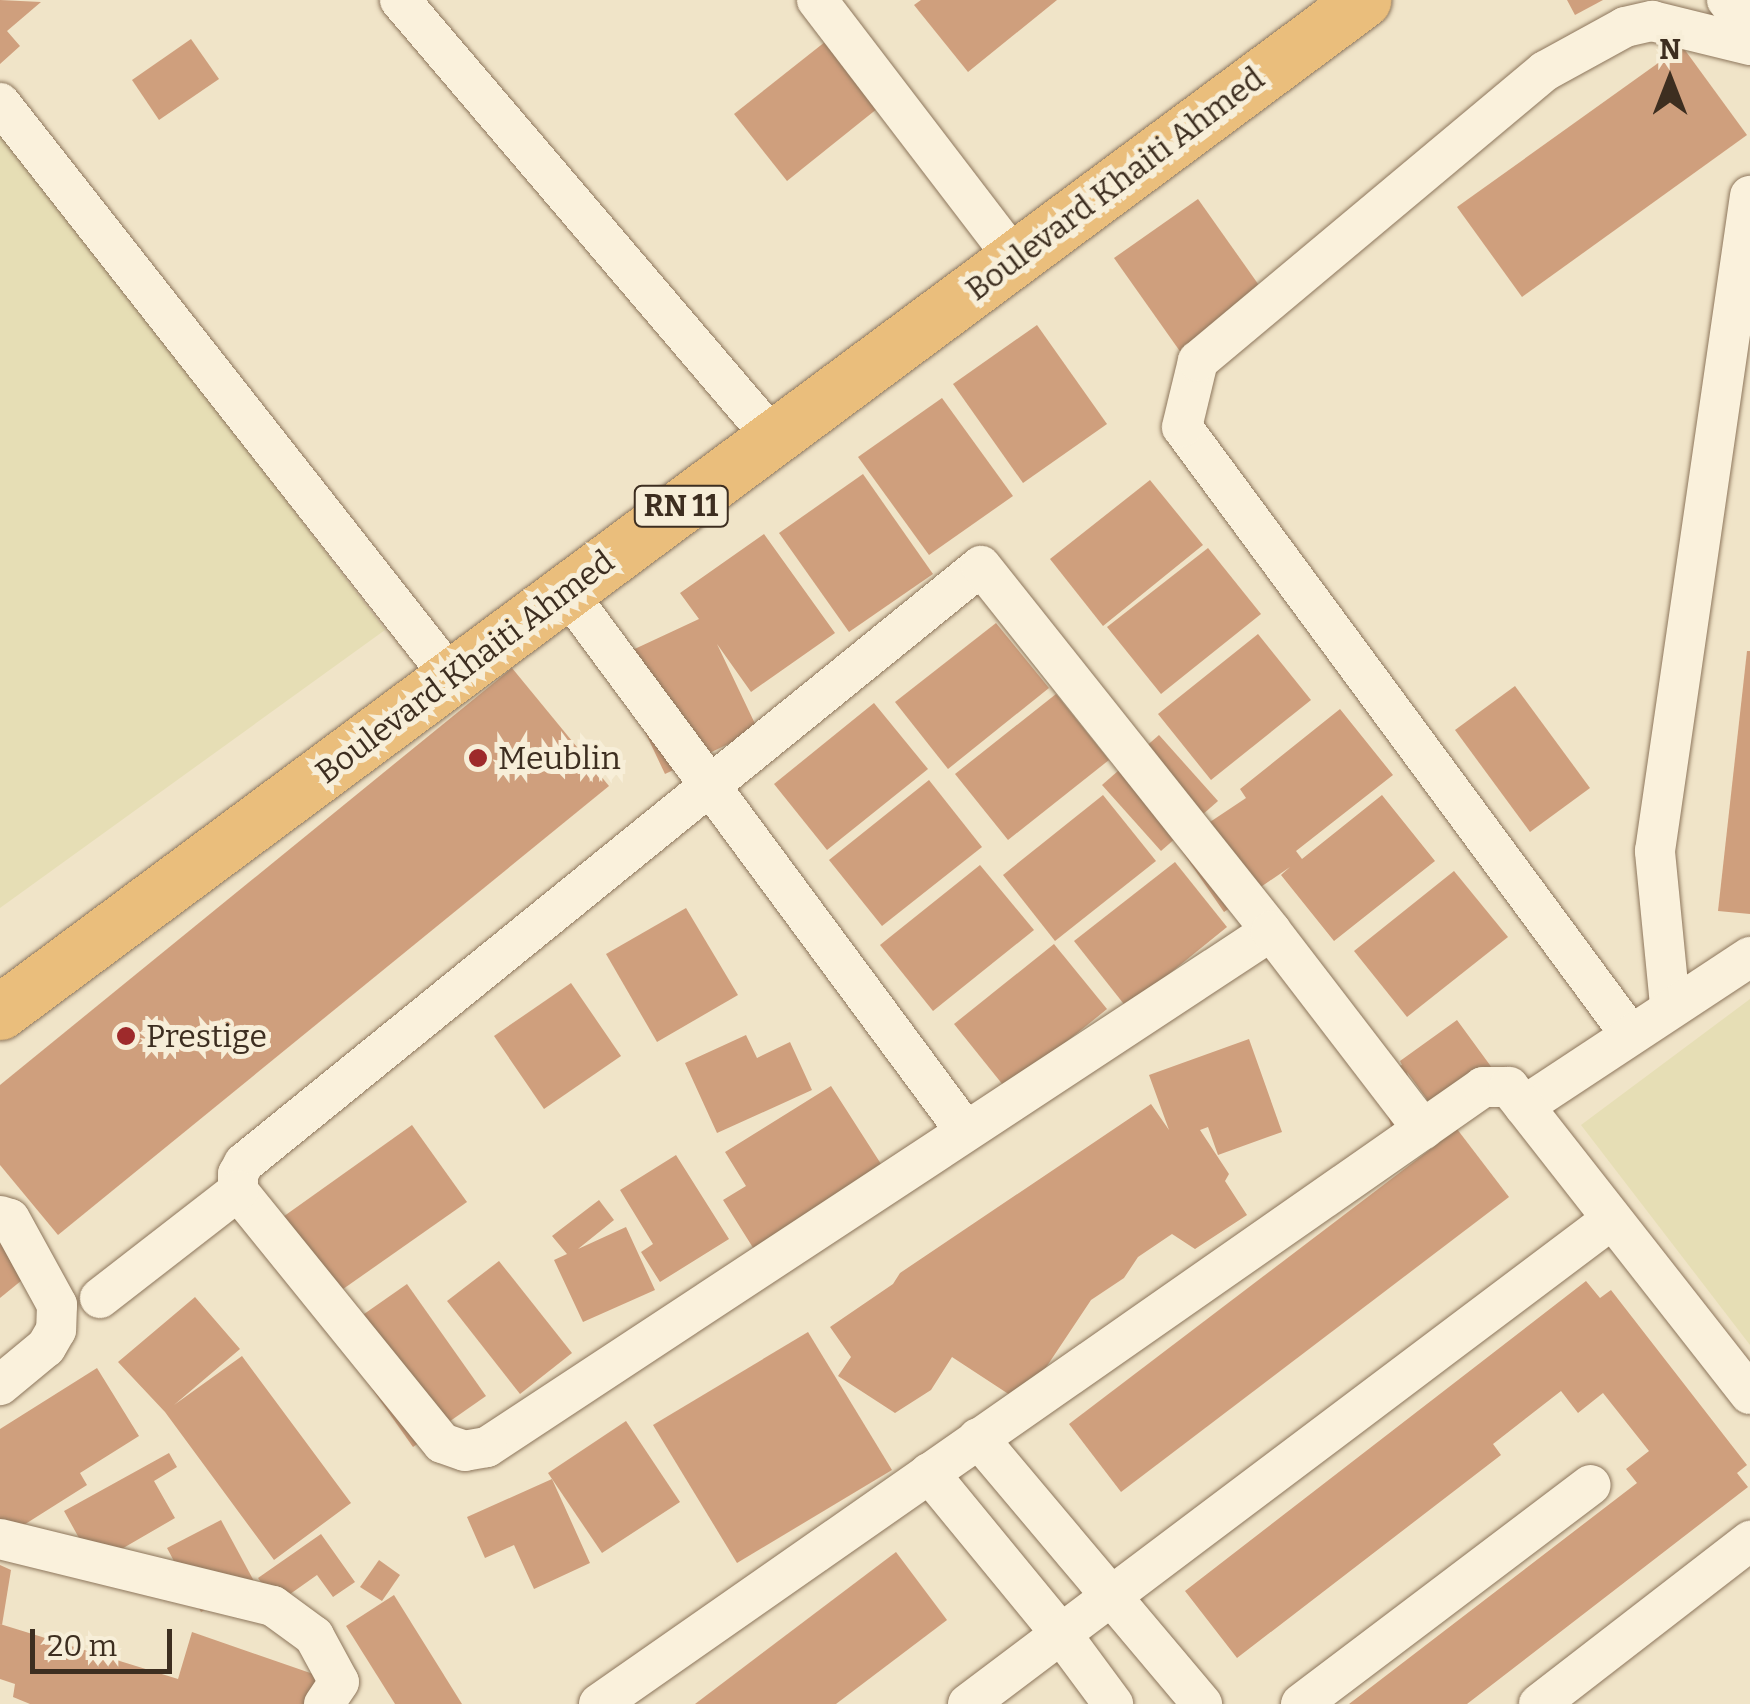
<!DOCTYPE html>
<html>
<head>
<meta charset="utf-8">
<style>
	body { margin:0 }
	#map { position:relative; width:1750px; height:1704px; overflow:hidden; background:#f0e4c8; font-family:Bitter,serif }
	div>[style] { position:absolute }
	.farmland>* { inset:0; background:#e6deb5 }
	.building>* { inset:0; background:#cf9f7d }
	.roads { filter:drop-shadow(0 0 2px #8d765c) drop-shadow(0 0 2px #8d765c) }
	.minor>* { height:40px; margin:-20px; padding:0 20px; transform-origin:20px; border-radius:20px; background:#faf1dc }
	.trunk>* { height:55px; margin:-27.5px; padding:0 27.5px; transform-origin:27.5px; border-radius:27.5px; background:#eabe7c }
	.dots>* { width:28px; height:28px; translate:-50% -50%; box-sizing:border-box; border:5px solid #f7eed8; border-radius:50% }
	span { translate:-50% -50%; white-space:nowrap; text-align:center; line-height:1.15; -webkit-text-stroke:10px #f7eed8; paint-order:stroke }
	.shield-label span { padding:2px 8px; background:#f7eed8; border:2px solid; border-radius:8px; -webkit-text-stroke-width:0 }
	.shield-label { font-size:30px; color:#3d2e20; font-weight:700 }
	.street-label { font-size:32px; color:#3d2e20 }
	.poi-label { font-size:32px; color:#3d2e20 }
	.left { translate:0 -50%; text-align:left }
	.north { position:absolute; left:1620px; top:30px; width:100px; height:100px; -webkit-text-stroke:8px #f7eed8; paint-order:stroke; rotate:0deg; font-size:28px; font-weight:700; line-height:40px; text-align:center; color:#3d2e20 }
	.north::after { content:''; display:block; margin:auto; width:35px; height:45px; background:#3d2e20; clip-path:polygon(50% 0,100% 100%,50% 72%,0 100%) }
	.scale { position:absolute; left:30px; top:1629px; width:142px; height:45px; box-sizing:border-box; border:5px solid #3d2e20; border-top:0; padding-left:12px; font-size:30px; line-height:35px; white-space:nowrap; color:#3d2e20; -webkit-text-stroke:8px #f7eed8; paint-order:stroke }
</style>
</head>
<body>
<div id="map">
	<div class="farmland">
		<div style="clip-path:polygon(0 126px,385px 630px,0 908px)"></div>
		<div style="clip-path:polygon(1750px 999px,1750px 1345px,1581px 1125px)"></div>
	</div>
	<div class="building">
		<div style="clip-path:polygon(0 0,41px 2px,7px 31px,20px 46px,0 64px)"></div>
		<div style="clip-path:polygon(921px 0,1057px 0,968px 72px,914px 5px)"></div>
		<div style="clip-path:polygon(1567px 0,1603px 0,1575px 15px)"></div>
		<div style="clip-path:polygon(835px 34px,888px 100px,787px 181px,734px 114px)"></div>
		<div style="clip-path:polygon(191px 39px,219px 79px,159px 120px,132px 80px)"></div>
		<div style="clip-path:polygon(1682px 46px,1747px 135px,1522px 297px,1457px 207px)"></div>
		<div style="clip-path:polygon(1198px 199px,1268px 298px,1184px 357px,1114px 258px)"></div>
		<div style="clip-path:polygon(1037px 325px,1107px 424px,1023px 483px,953px 384px)"></div>
		<div style="clip-path:polygon(942px 398px,1013px 496px,929px 555px,858px 457px)"></div>
		<div style="clip-path:polygon(863px 474px,933px 574px,849px 632px,779px 533px)"></div>
		<div style="clip-path:polygon(1150px 480px,1203px 545px,1103px 626px,1050px 559px)"></div>
		<div style="clip-path:polygon(764px 534px,835px 633px,751px 692px,717px 644px,758px 730px,665px 774px,611px 660px,699px 619px,680px 593px)"></div>
		<div style="clip-path:polygon(1208px 548px,1261px 614px,1161px 694px,1107px 627px)"></div>
		<div style="clip-path:polygon(996px 623px,1049px 688px,948px 769px,895px 702px)"></div>
		<div style="clip-path:polygon(1258px 634px,1311px 700px,1211px 780px,1158px 714px)"></div>
		<div style="clip-path:polygon(1747px 651px,1750px 651px,1750px 914px,1718px 911px)"></div>
		<div style="clip-path:polygon(512px 668px,609px 786px,58px 1235px,0 1165px,0 1085px)"></div>
		<div style="clip-path:polygon(1515px 686px,1590px 788px,1530px 832px,1455px 730px)"></div>
		<div style="clip-path:polygon(1056px 694px,1109px 760px,1008px 840px,955px 774px)"></div>
		<div style="clip-path:polygon(874px 703px,928px 769px,827px 850px,774px 784px)"></div>
		<div style="clip-path:polygon(1340px 709px,1393px 775px,1296px 851px,1302px 859px,1382px 795px,1435px 861px,1334px 941px,1281px 875px,1290px 867px,1224px 912px,1177px 844px,1246px 798px,1240px 789px)"></div>
		<div style="clip-path:polygon(1159px 735px,1218px 801px,1161px 851px,1102px 785px)"></div>
		<div style="clip-path:polygon(929px 780px,982px 847px,882px 926px,829px 860px)"></div>
		<div style="clip-path:polygon(1103px 795px,1156px 861px,1055px 941px,1003px 875px)"></div>
		<div style="clip-path:polygon(1175px 862px,1227px 927px,1127px 1008px,1074px 941px)"></div>
		<div style="clip-path:polygon(980px 865px,1034px 930px,933px 1011px,880px 945px)"></div>
		<div style="clip-path:polygon(1454px 871px,1508px 937px,1407px 1017px,1354px 951px)"></div>
		<div style="clip-path:polygon(686px 908px,738px 995px,657px 1042px,606px 954px)"></div>
		<div style="clip-path:polygon(1054px 944px,1107px 1009px,1007px 1090px,954px 1024px)"></div>
		<div style="clip-path:polygon(571px 983px,621px 1056px,544px 1109px,494px 1036px)"></div>
		<div style="clip-path:polygon(1457px 1020px,1495px 1072px,1437px 1113px,1407px 1072px,1425px 1129px,1395px 1138px,1374px 1074px,1402px 1065px,1400px 1061px)"></div>
		<div style="clip-path:polygon(746px 1035px,757px 1058px,790px 1042px,812px 1090px,717px 1133px,685px 1063px)"></div>
		<div style="clip-path:polygon(1249px 1039px,1282px 1132px,1218px 1155px,1208px 1127px,1200px 1130px,1229px 1174px,1225px 1181px,1247px 1215px,1195px 1249px,1172px 1234px,1138px 1257px,1124px 1278px,1091px 1300px,1043px 1372px,1010px 1395px,952px 1357px,931px 1390px,895px 1413px,838px 1376px,851px 1357px,830px 1327px,893px 1284px,900px 1273px,1151px 1104px,1169px 1130px,1149px 1075px)"></div>
		<div style="clip-path:polygon(831px 1086px,890px 1178px,762px 1262px,723px 1200px,746px 1186px,725px 1152px)"></div>
		<div style="clip-path:polygon(412px 1125px,467px 1202px,326px 1301px,266px 1229px)"></div>
		<div style="clip-path:polygon(1457px 1129px,1509px 1197px,1121px 1492px,1069px 1424px)"></div>
		<div style="clip-path:polygon(676px 1155px,729px 1239px,660px 1282px,641px 1252px,653px 1244px,620px 1190px)"></div>
		<div style="clip-path:polygon(599px 1200px,614px 1220px,578px 1249px,626px 1227px,655px 1290px,583px 1322px,554px 1260px,567px 1254px,552px 1236px)"></div>
		<div style="clip-path:polygon(0 1243px,27px 1276px,0 1298px)"></div>
		<div style="clip-path:polygon(499px 1261px,572px 1353px,520px 1394px,447px 1301px)"></div>
		<div style="clip-path:polygon(1586px 1281px,1600px 1298px,1611px 1290px,1747px 1465px,1737px 1473px,1748px 1487px,1467px 1704px,1349px 1704px,1637px 1483px,1626px 1469px,1649px 1451px,1603px 1393px,1578px 1413px,1561px 1391px,1493px 1444px,1501px 1455px,1237px 1658px,1185px 1591px)"></div>
		<div style="clip-path:polygon(407px 1284px,486px 1396px,413px 1447px,334px 1335px)"></div>
		<div style="clip-path:polygon(195px 1297px,240px 1349px,174px 1405px,242px 1356px,351px 1503px,274px 1560px,165px 1412px,118px 1362px)"></div>
		<div style="clip-path:polygon(808px 1332px,892px 1470px,737px 1563px,653px 1425px)"></div>
		<div style="clip-path:polygon(97px 1368px,139px 1436px,80px 1473px,87px 1485px,0 1540px,0 1429px)"></div>
		<div style="clip-path:polygon(626px 1421px,680px 1502px,602px 1553px,548px 1473px)"></div>
		<div style="clip-path:polygon(169px 1453px,177px 1467px,154px 1481px,175px 1518px,94px 1565px,64px 1511px)"></div>
		<div style="clip-path:polygon(552px 1479px,590px 1563px,534px 1589px,514px 1545px,485px 1558px,467px 1517px)"></div>
		<div style="clip-path:polygon(221px 1520px,255px 1583px,201px 1612px,167px 1548px)"></div>
		<div style="clip-path:polygon(321px 1534px,355px 1582px,333px 1597px,317px 1575px,276px 1604px,258px 1578px)"></div>
		<div style="clip-path:polygon(896px 1552px,947px 1620px,836px 1704px,695px 1704px)"></div>
		<div style="clip-path:polygon(379px 1560px,400px 1575px,382px 1601px,360px 1587px)"></div>
		<div style="clip-path:polygon(0 1565px,11px 1570px,2px 1625px,0 1624px)"></div>
		<div style="clip-path:polygon(394px 1595px,462px 1704px,395px 1704px,346px 1626px)"></div>
		<div style="clip-path:polygon(0 1624px,178px 1679px,192px 1632px,319px 1676px,306px 1704px,30px 1704px,13px 1697px,15px 1684px,0 1679px)"></div>
	</div>
	<div class="roads">
		<div class="minor">
			<div style="left:400px;top:0;width:575px;rotate:49.58deg"></div>
			<div style="left:817px;top:0;width:326px;rotate:52.6deg"></div>
			<div style="left:1727px;top:0;width:36px;rotate:51deg"></div>
			<div style="left:0;top:103px;width:730px;rotate:51.84deg"></div>
			<div style="left:566px;top:591px;width:669px;rotate:53.51deg"></div>
			<div style="left:1271px;top:931px;width:939px;rotate:146.65deg"></div>
			<div style="left:487px;top:1447px;width:22px;rotate:170deg"></div>
			<div style="left:465px;top:1451px;width:24px;rotate:-161deg"></div>
			<div style="left:442px;top:1443px;width:324px;rotate:-129deg"></div>
			<div style="left:238px;top:1191px;width:17px;rotate:-90deg"></div>
			<div style="left:238px;top:1174px;width:13px;rotate:-61deg"></div>
			<div style="left:244px;top:1163px;width:948px;rotate:-39.01deg"></div>
			<div style="left:981px;top:566px;width:466px;rotate:51.5deg"></div>
			<div style="left:1271px;top:931px;width:250px;rotate:52.5deg"></div>
			<div style="left:1670px;top:1005px;width:155px;rotate:-95.6deg"></div>
			<div style="left:1655px;top:851px;width:662px;rotate:-81.75deg"></div>
			<div style="left:1630px;top:1034px;width:754px;rotate:-126.43deg"></div>
			<div style="left:1182px;top:427px;width:68px;rotate:-76.4deg"></div>
			<div style="left:1198px;top:361px;width:452px;rotate:-39.9deg"></div>
			<div style="left:1545px;top:71px;width:91px;rotate:-28.8deg"></div>
			<div style="left:1625px;top:27px;width:28px;rotate:-13deg"></div>
			<div style="left:1652px;top:21px;width:101px;rotate:13.8deg"></div>
			<div style="left:1524px;top:1106px;width:271px;rotate:-33.4deg"></div>
			<div style="left:0;top:1216px;width:10px;rotate:17deg"></div>
			<div style="left:10px;top:1219px;width:98px;rotate:61.3deg"></div>
			<div style="left:57px;top:1305px;width:25px;rotate:92deg"></div>
			<div style="left:56px;top:1330px;width:20px;rotate:120deg"></div>
			<div style="left:46px;top:1347px;width:60px;rotate:140.4deg"></div>
			<div style="left:100px;top:1298px;width:175px;rotate:-37.8deg"></div>
			<div style="left:978px;top:1438px;width:348px;rotate:49.9deg"></div>
			<div style="left:929px;top:1473px;width:210px;rotate:50.6deg"></div>
			<div style="left:1062px;top:1635px;width:86px;rotate:53.5deg"></div>
			<div style="left:0;top:1539px;width:281px;rotate:13.8deg"></div>
			<div style="left:273px;top:1606px;width:51px;rotate:36.2deg"></div>
			<div style="left:314px;top:1636px;width:52px;rotate:61.5deg"></div>
			<div style="left:339px;top:1682px;width:27px;rotate:124deg"></div>
			<div style="left:599px;top:1704px;width:1078px;rotate:-34.91deg"></div>
			<div style="left:1483px;top:1087px;width:26px"></div>
			<div style="left:1509px;top:1087px;width:390px;rotate:51.9deg"></div>
			<div style="left:968px;top:1704px;width:806px;rotate:-36.98deg"></div>
			<div style="left:1301px;top:1704px;width:363px;rotate:-37.1deg"></div>
			<div style="left:1539px;top:1704px;width:267px;rotate:-37.7deg"></div>
		</div>
		<div class="trunk">
			<div style="left:0;top:1012px;width:1698px;rotate:-36.59deg"></div>
		</div>
	</div>
	<div class="dots">
		<div style="left:478px;top:758px;background:#9e2a2b"></div>
		<div style="left:126px;top:1036px;background:#9e2a2b"></div>
	</div>
	<div class="shield-label">
		<span style="left:681px;top:506px">RN 11</span>
	</div>
	<div class="street-label">
		<span style="left:1115px;top:184px;rotate:-37deg">Boulevard Khaiti Ahmed</span>
		<span style="left:465px;top:667px;rotate:-37deg">Boulevard Khaiti Ahmed</span>
	</div>
	<div class="poi-label">
		<span class="left" style="left:498px;top:758px">Meublin</span>
		<span class="left" style="left:146px;top:1036px">Prestige</span>
	</div>
	<div class="north">N</div>
	<div class="scale">20 m</div>
</div>
</body>
</html>
